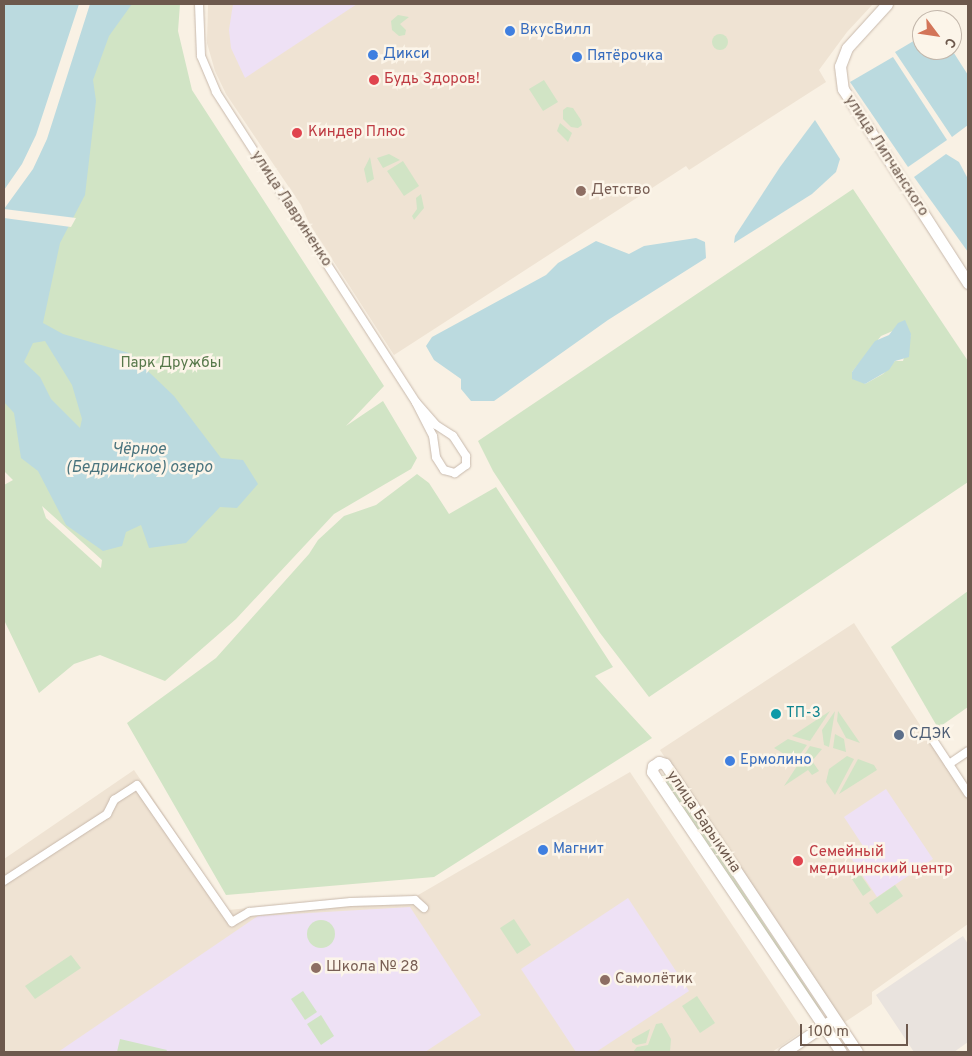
<!DOCTYPE html>
<html>
<head>
<meta charset="utf-8">
<style>
	body { margin:0 }
	#map { position:relative; width:972px; height:1056px; overflow:hidden; background:#f9f1e4; font-family:Overpass,sans-serif }
	div>[style] { position:absolute }
	.residential>* { inset:0; background:#efe3d3 }
	.industrial>* { inset:0; background:#e9e3de }
	.education>* { inset:0; background:#eee1f5 }
	.green>* { inset:0; background:#d1e4c5 }
	.round { border-radius:50% }
	.water>* { inset:0; background:#bbdadf }
	.pier>* { inset:0; background:#f9f1e4 }
	.roads { filter:drop-shadow(0 0 1px #c8b9ac) drop-shadow(0 0 1px #c8b9ac) }
	.street>* { height:8px; margin:-4px; padding:0 4px; transform-origin:4px; border-radius:4px; background:#fff }
	.secondary>* { height:11px; margin:-5.5px; padding:0 5.5px; transform-origin:5.5px; border-radius:5.5px; background:#fff }
	.dots>* { width:14px; height:14px; translate:-50% -50%; box-sizing:border-box; border:2px solid #fcf5e9; border-radius:50% }
	span { translate:-50% -50%; white-space:nowrap; text-align:center; line-height:1.15; -webkit-text-stroke:5px #fcf5e9; paint-order:stroke }
	.shop-label { font-size:15px; color:#366cbe }
	.left { translate:0 -50%; text-align:left }
	.health-label { font-size:15px; color:#be3a42 }
	.street-label { font-size:15px; color:#6d594d }
	.education-label { font-size:15px; color:#785e54 }
	.park-label { font-size:15px; color:#56784a }
	.culture-label { font-size:15px; color:#0d838f }
	.service-label { font-size:15px; color:#4e5e75 }
	.water-label { font-size:16px; color:#4a747e; font-style:italic }
	.frame { position:absolute; inset:0; border:5px solid #6d594d; pointer-events:none }
	.north { position:absolute; left:912px; top:10px; width:50px; height:50px; box-sizing:border-box; background:#fcf5e9; border:1px solid #c3b7ab; border-radius:50%; rotate:121deg; font-size:14px; font-weight:700; line-height:20px; text-align:center; color:#6d594d }
	.north::after { content:''; display:block; margin:auto; width:18px; height:22px; background:#d37559; clip-path:polygon(50% 0,100% 100%,50% 72%,0 100%) }
	.scale { position:absolute; left:800px; top:1024px; width:108px; height:22px; box-sizing:border-box; border:2px solid #6d594d; border-top:0; padding-left:6px; font-size:15px; line-height:18px; white-space:nowrap; color:#6d594d; -webkit-text-stroke:4px #fcf5e9; paint-order:stroke }
</style>
</head>
<body>
<div id="map">
	<div class="residential">
		<div style="clip-path:polygon(208px 4px,873px 4px,847px 32px,819px 70px,826px 82px,689px 170px,686px 166px,394px 355px,310px 225px,301px 205px,226px 94px,215px 71px,207px 43px)"></div>
		<div style="clip-path:polygon(854px 623px,968px 799px,968px 924px,872px 992px,872px 1004px,842px 1024px,660px 750px)"></div>
		<div style="clip-path:polygon(134px 770px,228px 910px,351px 898px,413px 898px,630px 772px,803px 1031px,772px 1052px,4px 1052px,4px 859px)"></div>
	</div>
	<div class="industrial">
		<div style="clip-path:polygon(963px 936px,968px 944px,968px 1042px,954px 1052px,914px 1052px,876px 995px)"></div>
	</div>
	<div class="education">
		<div style="clip-path:polygon(233px 4px,357px 4px,245px 78px,231px 48px,229px 30px)"></div>
		<div style="clip-path:polygon(886px 789px,933px 859px,877px 897px,851px 858px,865px 849px,844px 817px)"></div>
		<div style="clip-path:polygon(628px 898px,689px 991px,596px 1052px,576px 1052px,521px 969px)"></div>
		<div style="clip-path:polygon(410px 907px,481px 1015px,425px 1052px,58px 1052px,258px 916px)"></div>
	</div>
	<div class="green">
		<div style="clip-path:polygon(evenodd,4px 4px,180px 4px,178px 31px,192px 90px,384px 386px,346px 426px,383px 401px,417px 458px,411px 469px,334px 514px,236px 619px,165px 681px,100px 655px,74px 664px,39px 693px,4px 620px,4px 485px,13px 480px,4px 471px,4px 4px,42px 506px,102px 560px,101px 568px,46px 518px,42px 506px)"></div>
		<div style="clip-path:polygon(398px 15px,409px 17px,400px 24px,406px 30px,405px 35px,399px 36px,392px 30px,391px 21px)"></div>
		<div class="round" style="left:712px;top:34px;width:16px;height:16px"></div>
		<div style="clip-path:polygon(544px 80px,558px 102px,543px 111px,529px 89px)"></div>
		<div style="clip-path:polygon(567px 107px,573px 108px,581px 120px,582px 125px,578px 128px,571px 127px,563px 119px,563px 110px)"></div>
		<div style="clip-path:polygon(560px 123px,572px 133px,568px 142px,557px 131px)"></div>
		<div style="clip-path:polygon(389px 154px,400px 160px,383px 168px,377px 158px)"></div>
		<div style="clip-path:polygon(370px 157px,374px 179px,367px 183px,364px 169px)"></div>
		<div style="clip-path:polygon(403px 161px,419px 186px,404px 196px,387px 171px)"></div>
		<div style="clip-path:polygon(evenodd,853px 189px,968px 361px,968px 482px,649px 697px,600px 633px,493px 471px,478px 441px,853px 189px,895px 330px,911px 334px,903px 361px,895px 361px,883px 374px,865px 384px,852px 372px,881px 336px,895px 330px)"></div>
		<div style="clip-path:polygon(421px 194px,424px 208px,414px 220px,412px 216px,417px 209px,416px 198px)"></div>
		<div style="clip-path:polygon(417px 474px,429px 483px,449px 514px,496px 487px,613px 667px,595px 676px,652px 738px,434px 877px,226px 895px,127px 723px,216px 658px,309px 554px,318px 540px,344px 516px,376px 505px)"></div>
		<div style="clip-path:polygon(968px 591px,968px 707px,938px 728px,891px 647px)"></div>
		<div style="clip-path:polygon(830px 711px,810px 741px,792px 736px)"></div>
		<div style="clip-path:polygon(835px 711px,829px 747px,824px 745px,822px 730px)"></div>
		<div style="clip-path:polygon(838px 711px,860px 743px,846px 738px,837px 721px)"></div>
		<div style="clip-path:polygon(835px 734px,844px 739px,846px 752px,833px 748px)"></div>
		<div style="clip-path:polygon(788px 739px,807px 745px,791px 767px,786px 755px,774px 748px)"></div>
		<div style="clip-path:polygon(810px 746px,822px 749px,812px 761px,819px 771px,812px 775px,808px 770px,784px 786px)"></div>
		<div style="clip-path:polygon(847px 756px,854px 759px,835px 795px,826px 782px,829px 769px)"></div>
		<div style="clip-path:polygon(858px 759px,874px 765px,877px 770px,839px 794px)"></div>
		<div style="clip-path:polygon(665px 774px,821px 1010px,818px 1012px,661px 777px)"></div>
		<div style="clip-path:polygon(854px 865px,871px 890px,863px 896px,846px 870px)"></div>
		<div style="clip-path:polygon(895px 885px,903px 896px,877px 914px,869px 903px)"></div>
		<div style="clip-path:polygon(514px 919px,531px 945px,517px 954px,500px 928px)"></div>
		<div class="round" style="left:307px;top:920px;width:28px;height:28px"></div>
		<div style="clip-path:polygon(71px 955px,81px 968px,35px 999px,25px 986px)"></div>
		<div style="clip-path:polygon(303px 991px,317px 1012px,305px 1020px,291px 999px)"></div>
		<div style="clip-path:polygon(697px 996px,715px 1023px,700px 1033px,682px 1006px)"></div>
		<div style="clip-path:polygon(321px 1015px,334px 1036px,321px 1045px,307px 1024px)"></div>
		<div style="clip-path:polygon(662px 1023px,671px 1039px,670px 1052px,633px 1052px,637px 1047px,648px 1045px,656px 1024px)"></div>
		<div style="clip-path:polygon(650px 1029px,646px 1043px,636px 1045px,632px 1042px,632px 1039px)"></div>
		<div style="clip-path:polygon(120px 1039px,167px 1050px,166px 1052px,117px 1052px)"></div>
	</div>
	<div class="water">
		<div style="clip-path:polygon(evenodd,4px 4px,132px 4px,109px 36px,93px 80px,96px 101px,85px 195px,60px 243px,43px 323px,63px 334px,129px 353px,174px 396px,221px 458px,243px 460px,258px 484px,237px 508px,220px 507px,186px 543px,149px 548px,141px 525px,126px 532px,122px 546px,103px 551px,66px 525px,38px 471px,21px 458px,14px 413px,4px 402px,4px 4px,45px 341px,72px 385px,82px 419px,80px 428px,51px 399px,40px 377px,24px 362px,33px 343px,45px 341px)"></div>
		<div style="clip-path:polygon(922px 36px,922px 50px,952px 50px,968px 75px,968px 125px,952px 137px,895px 52px)"></div>
		<div style="clip-path:polygon(893px 57px,947px 140px,908px 167px,850px 82px)"></div>
		<div style="clip-path:polygon(815px 120px,840px 159px,836px 172px,812px 194px,734px 243px,735px 236px,780px 167px)"></div>
		<div style="clip-path:polygon(946px 154px,959px 162px,968px 179px,968px 252px,914px 177px)"></div>
		<div style="clip-path:polygon(696px 238px,705px 242px,706px 258px,608px 320px,494px 401px,471px 401px,461px 389px,461px 379px,434px 360px,426px 346px,432px 337px,546px 275px,558px 263px,596px 241px,629px 254px,644px 246px)"></div>
		<div style="clip-path:polygon(905px 320px,911px 334px,909px 357px,895px 361px,889px 370px,865px 384px,852px 379px,852px 372px,875px 341px,889px 335px,898px 323px)"></div>
	</div>
	<div class="pier">
		<div style="clip-path:polygon(79px 4px,90px 4px,47px 139px,33px 169px,4px 209px,76px 218px,71px 227px,4px 218px,4px 190px,22px 164px,36px 135px)"></div>
	</div>
	<div class="roads">
		<div class="street">
			<div style="left:199px;top:4px;width:52px;rotate:87.8deg"></div>
			<div style="left:201px;top:56px;width:39px;rotate:67deg"></div>
			<div style="left:216px;top:92px;width:369px;rotate:57.2deg"></div>
			<div style="left:416px;top:402px;width:30px;rotate:49deg"></div>
			<div style="left:436px;top:425px;width:20px;rotate:33deg"></div>
			<div style="left:453px;top:436px;width:24px;rotate:57deg"></div>
			<div style="left:466px;top:456px;width:9px;rotate:90deg"></div>
			<div style="left:466px;top:465px;width:14px;rotate:144deg"></div>
			<div style="left:455px;top:473px;width:11px;rotate:-165deg"></div>
			<div style="left:444px;top:470px;width:15px;rotate:-122deg"></div>
			<div style="left:436px;top:457px;width:21px;rotate:-98deg"></div>
			<div style="left:433px;top:436px;width:38px;rotate:-117deg"></div>
			<div style="left:933px;top:740px;width:64px;rotate:56.6deg"></div>
			<div style="left:949px;top:764px;width:23px;rotate:-34deg"></div>
			<div style="left:4px;top:881px;width:123px;rotate:-33deg"></div>
			<div style="left:107px;top:814px;width:16px;rotate:-63deg"></div>
			<div style="left:114px;top:800px;width:27px;rotate:-33deg"></div>
			<div style="left:137px;top:785px;width:167px;rotate:55.3deg"></div>
			<div style="left:232px;top:922px;width:20px;rotate:-30deg"></div>
			<div style="left:249px;top:912px;width:102px;rotate:-5.6deg"></div>
			<div style="left:351px;top:902px;width:64px;rotate:-1.8deg"></div>
			<div style="left:415px;top:900px;width:12px;rotate:42deg"></div>
		</div>
		<div class="secondary">
			<div style="left:887px;top:4px;width:59px;rotate:132.3deg"></div>
			<div style="left:847px;top:48px;width:19px;rotate:111deg"></div>
			<div style="left:840px;top:66px;width:23px;rotate:83deg"></div>
			<div style="left:843px;top:89px;width:231px;rotate:57.2deg"></div>
			<div style="left:784px;top:1052px;width:54px;rotate:-33.7deg"></div>
			<div style="left:841px;top:1052px;width:338px;rotate:-124deg"></div>
			<div style="left:652px;top:772px;width:6px;rotate:-81deg"></div>
			<div style="left:653px;top:766px;width:7px;rotate:-34deg"></div>
			<div style="left:659px;top:762px;width:6px;rotate:18deg"></div>
			<div style="left:665px;top:764px;width:346px;rotate:56.3deg"></div>
		</div>
	</div>
	<div class="dots">
		<div style="left:510px;top:31px;background:#3f7fe0"></div>
		<div style="left:373px;top:55px;background:#3f7fe0"></div>
		<div style="left:577px;top:57px;background:#3f7fe0"></div>
		<div style="left:374px;top:80px;background:#e0444e"></div>
		<div style="left:297px;top:133px;background:#e0444e"></div>
		<div style="left:581px;top:191px;background:#8d6e63"></div>
		<div style="left:776px;top:714px;background:#0f9aa8"></div>
		<div style="left:899px;top:735px;background:#5c6f8a"></div>
		<div style="left:730px;top:761px;background:#3f7fe0"></div>
		<div style="left:543px;top:850px;background:#3f7fe0"></div>
		<div style="left:798px;top:861px;background:#e0444e"></div>
		<div style="left:316px;top:968px;background:#8d6e63"></div>
		<div style="left:605px;top:980px;background:#8d6e63"></div>
	</div>
	<div class="shop-label">
		<span class="left" style="left:520px;top:31px">ВкусВилл</span>
		<span class="left" style="left:383px;top:55px">Дикси</span>
		<span class="left" style="left:587px;top:57px">Пятёрочка</span>
		<span class="left" style="left:740px;top:761px">Ермолино</span>
		<span class="left" style="left:553px;top:850px">Магнит</span>
	</div>
	<div class="health-label">
		<span class="left" style="left:384px;top:80px">Будь Здоров!</span>
		<span class="left" style="left:308px;top:133px">Киндер Плюс</span>
		<span class="left" style="left:809px;top:861px">Семейный<br>медицинский центр</span>
	</div>
	<div class="street-label">
		<span style="left:886px;top:156px;rotate:57deg">улица Липчанского</span>
		<span style="left:291px;top:209px;rotate:57deg">улица Лавриненко</span>
		<span style="left:703px;top:822px;rotate:56deg">улица Барыкина</span>
	</div>
	<div class="education-label">
		<span class="left" style="left:591px;top:191px">Детство</span>
		<span class="left" style="left:326px;top:968px">Школа № 28</span>
		<span class="left" style="left:615px;top:980px">Самолётик</span>
	</div>
	<div class="park-label">
		<span style="left:171px;top:364px">Парк Дружбы</span>
	</div>
	<div class="culture-label">
		<span class="left" style="left:786px;top:714px">ТП-3</span>
	</div>
	<div class="service-label">
		<span class="left" style="left:909px;top:735px">СДЭК</span>
	</div>
	<div class="water-label">
		<span style="left:139px;top:459px">Чёрное<br>(Бедринское) озеро</span>
	</div>
	<div class="frame"></div>
	<div class="north">С</div>
	<div class="scale">100 m</div>
</div>
</body>
</html>
